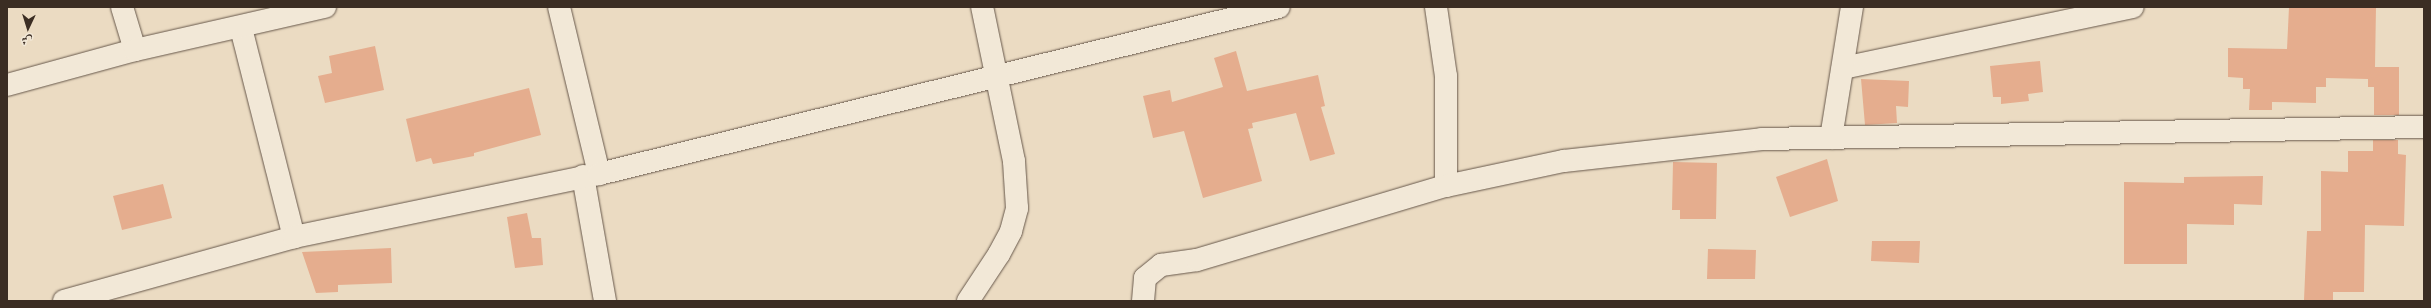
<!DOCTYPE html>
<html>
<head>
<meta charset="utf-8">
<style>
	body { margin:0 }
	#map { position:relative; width:2431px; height:308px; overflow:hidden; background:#ebdbc2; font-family:Cardo,Amiri,serif }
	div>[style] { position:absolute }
	.building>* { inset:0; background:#e5ad8e }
	.roads { filter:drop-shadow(0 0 1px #67584b) drop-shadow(0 0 1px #67584b) }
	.minor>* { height:22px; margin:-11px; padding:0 11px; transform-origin:11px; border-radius:11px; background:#f2e8d7 }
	span { translate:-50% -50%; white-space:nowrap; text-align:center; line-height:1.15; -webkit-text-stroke:3px #f2e8d7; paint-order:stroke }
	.frame { position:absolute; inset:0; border:8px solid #3b2d23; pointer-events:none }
	.north { position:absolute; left:8px; top:8px; width:40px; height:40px; -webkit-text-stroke:3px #f2e8d7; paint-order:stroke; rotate:184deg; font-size:11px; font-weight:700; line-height:16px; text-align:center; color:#3b2d23 }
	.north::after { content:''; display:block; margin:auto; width:14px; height:18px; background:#3b2d23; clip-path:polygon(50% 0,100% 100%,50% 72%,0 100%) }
</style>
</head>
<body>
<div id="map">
	<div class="building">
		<div style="clip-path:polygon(2289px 7px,2376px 7px,2375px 67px,2399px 67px,2399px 115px,2374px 115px,2374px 87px,2368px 87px,2368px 79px,2326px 78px,2326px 87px,2316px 87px,2316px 103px,2272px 102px,2272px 110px,2249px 110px,2250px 89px,2243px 89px,2243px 78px,2228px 77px,2228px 48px,2287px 49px)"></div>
		<div style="clip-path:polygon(375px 46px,384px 90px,325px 103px,318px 76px,332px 73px,329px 56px)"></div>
		<div style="clip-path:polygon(1236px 51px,1247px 91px,1318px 75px,1325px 106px,1321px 107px,1335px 154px,1310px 161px,1296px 113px,1252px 123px,1253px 128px,1248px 129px,1262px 181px,1203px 198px,1184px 131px,1153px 138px,1143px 96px,1170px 90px,1172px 102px,1223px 87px,1214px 58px)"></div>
		<div style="clip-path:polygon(2040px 61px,2043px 92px,2028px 94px,2029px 101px,2001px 104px,2001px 97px,1993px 97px,1990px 66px)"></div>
		<div style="clip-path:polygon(1861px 79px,1909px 81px,1908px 107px,1896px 106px,1897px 123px,1865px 125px)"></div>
		<div style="clip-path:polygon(529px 88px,541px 135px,474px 153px,474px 156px,433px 164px,431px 158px,416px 162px,406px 119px)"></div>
		<div style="clip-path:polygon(2373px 140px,2398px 140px,2398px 154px,2406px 155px,2404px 226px,2365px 225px,2364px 292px,2333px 292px,2333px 300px,2304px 300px,2307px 231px,2321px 231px,2321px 171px,2348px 172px,2348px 151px,2373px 151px)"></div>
		<div style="clip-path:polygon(1827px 159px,1838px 201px,1790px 217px,1776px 177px)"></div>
		<div style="clip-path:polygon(1673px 162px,1717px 163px,1716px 219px,1680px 219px,1680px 210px,1672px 210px)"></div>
		<div style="clip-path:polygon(2263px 176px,2262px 205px,2234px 204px,2234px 225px,2187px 224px,2187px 264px,2124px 264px,2124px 182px,2184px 183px,2184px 177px)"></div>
		<div style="clip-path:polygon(163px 184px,172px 218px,122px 230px,113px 196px)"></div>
		<div style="clip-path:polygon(527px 213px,532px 238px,541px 238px,543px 265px,515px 268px,507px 217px)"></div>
		<div style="clip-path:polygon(1872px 241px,1920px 241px,1919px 263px,1871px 261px)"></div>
		<div style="clip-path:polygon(391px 248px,392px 283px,338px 285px,338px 292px,316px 293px,302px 252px)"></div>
		<div style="clip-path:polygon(1708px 249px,1756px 250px,1755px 279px,1707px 279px)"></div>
	</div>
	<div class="roads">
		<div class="minor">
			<div style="left:122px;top:7px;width:45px;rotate:73.2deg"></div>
			<div style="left:559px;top:7px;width:172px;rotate:76.5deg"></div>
			<div style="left:1436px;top:7px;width:70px;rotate:81.8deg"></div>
			<div style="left:1446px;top:76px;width:110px;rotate:90deg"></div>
			<div style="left:241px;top:28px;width:216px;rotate:75.8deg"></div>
			<div style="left:1843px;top:68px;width:296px;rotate:-11.9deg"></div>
			<div style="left:7px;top:85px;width:133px;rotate:-15.3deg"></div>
			<div style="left:135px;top:50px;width:195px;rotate:-12.8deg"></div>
			<div style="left:1831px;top:138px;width:133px;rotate:-80.9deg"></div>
			<div style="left:583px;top:176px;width:127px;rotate:80deg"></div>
			<div style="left:64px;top:301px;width:239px;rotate:-15.5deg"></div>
			<div style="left:294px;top:237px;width:311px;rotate:-11.7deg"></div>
			<div style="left:599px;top:174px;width:700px;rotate:-13.8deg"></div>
			<div style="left:968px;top:301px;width:56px;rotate:-56.6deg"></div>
			<div style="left:999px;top:254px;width:26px;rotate:-62deg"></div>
			<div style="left:1011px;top:231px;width:24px;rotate:-75deg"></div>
			<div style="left:1017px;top:208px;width:47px;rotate:-93.7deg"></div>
			<div style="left:1014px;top:161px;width:157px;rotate:-101.7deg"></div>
			<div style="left:1143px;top:301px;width:23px;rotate:-85deg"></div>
			<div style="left:1145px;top:278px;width:21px;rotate:-39deg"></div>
			<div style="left:1161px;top:265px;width:36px;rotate:-8deg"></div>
			<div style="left:1197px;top:260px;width:260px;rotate:-16.6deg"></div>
			<div style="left:1446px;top:186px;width:121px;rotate:-12deg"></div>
			<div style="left:1564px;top:161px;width:199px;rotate:-6.3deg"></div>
			<div style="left:1762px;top:139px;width:662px;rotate:-1.04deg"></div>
		</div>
	</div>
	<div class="frame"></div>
	<div class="north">ش</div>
</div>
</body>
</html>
